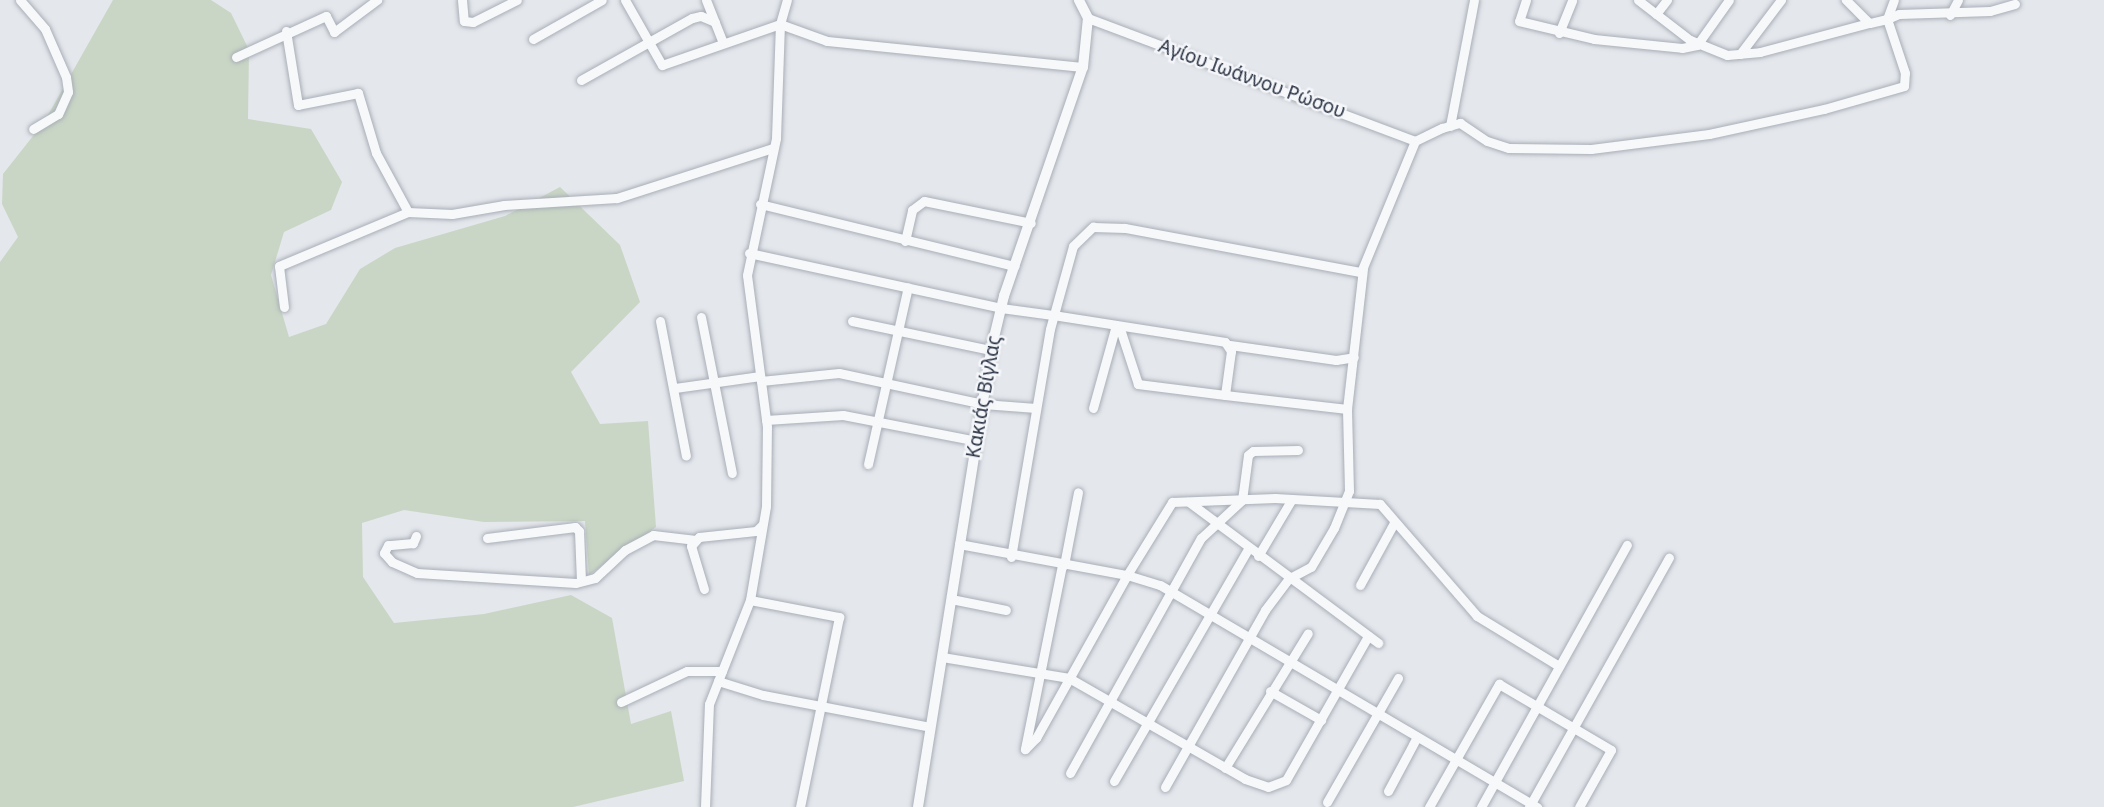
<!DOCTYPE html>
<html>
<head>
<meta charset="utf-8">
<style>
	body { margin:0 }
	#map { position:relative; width:2104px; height:807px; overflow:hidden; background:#e4e7ec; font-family:"Noto Sans",sans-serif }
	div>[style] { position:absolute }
	.green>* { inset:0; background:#c9d6c5 }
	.roads { filter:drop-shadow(0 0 2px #a9aeb7) drop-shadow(0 0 2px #a9aeb7) }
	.minor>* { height:9px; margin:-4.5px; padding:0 4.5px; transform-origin:4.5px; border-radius:4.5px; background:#f7f8fa }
	.tertiary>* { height:10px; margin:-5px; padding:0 5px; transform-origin:5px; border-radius:5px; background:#f7f8fa }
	span { translate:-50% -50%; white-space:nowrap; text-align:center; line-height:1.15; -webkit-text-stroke:5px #f4f6f9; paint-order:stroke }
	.street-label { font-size:19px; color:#2b3445 }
</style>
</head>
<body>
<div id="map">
	<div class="green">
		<div style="clip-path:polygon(113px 0,211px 0,231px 13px,249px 50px,248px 119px,311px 129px,342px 182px,331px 210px,284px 232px,271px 275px,289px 337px,326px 324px,360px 269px,395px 248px,505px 216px,560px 187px,620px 245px,640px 302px,571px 372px,600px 424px,648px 421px,656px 527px,589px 575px,585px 521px,484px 522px,404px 510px,362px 523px,363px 577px,394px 623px,484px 614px,571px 595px,612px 618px,631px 724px,671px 711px,684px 781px,573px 807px,0 807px,0 262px,18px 237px,2px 204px,3px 174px,44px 122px)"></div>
	</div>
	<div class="roads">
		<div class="minor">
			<div style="left:20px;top:0;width:38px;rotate:49deg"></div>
			<div style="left:45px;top:29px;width:52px;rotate:66.4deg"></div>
			<div style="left:66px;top:77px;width:15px;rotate:82deg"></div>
			<div style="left:68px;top:92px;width:24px;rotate:114deg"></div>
			<div style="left:58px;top:114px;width:29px;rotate:149deg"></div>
			<div style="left:462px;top:0;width:21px;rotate:85deg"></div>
			<div style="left:464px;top:21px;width:9px;rotate:6deg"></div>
			<div style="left:473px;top:22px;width:49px;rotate:-26.6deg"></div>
			<div style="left:625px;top:0;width:75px;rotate:60.4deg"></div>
			<div style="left:662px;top:65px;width:125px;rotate:-19.2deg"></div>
			<div style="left:780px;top:24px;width:50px;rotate:19.9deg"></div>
			<div style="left:827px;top:41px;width:257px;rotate:5.8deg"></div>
			<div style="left:706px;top:0;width:46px;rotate:68.4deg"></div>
			<div style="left:1526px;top:0;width:22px;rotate:108deg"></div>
			<div style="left:1519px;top:21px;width:77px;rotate:13.5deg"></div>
			<div style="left:1594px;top:39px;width:88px;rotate:5.8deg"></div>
			<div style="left:1682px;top:48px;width:15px;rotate:-11deg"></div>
			<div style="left:1697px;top:45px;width:55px;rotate:-54.6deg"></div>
			<div style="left:1638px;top:0;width:66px;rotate:37.6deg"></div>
			<div style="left:1690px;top:40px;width:40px;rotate:22deg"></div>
			<div style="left:1727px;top:55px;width:33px;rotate:-5deg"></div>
			<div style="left:1760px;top:52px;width:113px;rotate:-14.9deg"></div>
			<div style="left:1656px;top:14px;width:18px;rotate:-52deg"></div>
			<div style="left:1950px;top:15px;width:17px;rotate:-62deg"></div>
			<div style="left:1088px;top:18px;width:349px;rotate:20.6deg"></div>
			<div style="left:1887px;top:19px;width:13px;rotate:-23deg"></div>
			<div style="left:1899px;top:14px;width:91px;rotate:-1.9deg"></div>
			<div style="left:1990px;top:11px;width:26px;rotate:-16deg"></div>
			<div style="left:1887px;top:19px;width:20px;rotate:-70deg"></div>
			<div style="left:1559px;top:33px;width:35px;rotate:-68deg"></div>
			<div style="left:533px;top:39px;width:79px;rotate:-29.5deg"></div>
			<div style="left:1740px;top:54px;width:68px;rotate:-52.8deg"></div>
			<div style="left:236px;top:57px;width:99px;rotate:-24.5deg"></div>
			<div style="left:326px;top:16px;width:18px;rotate:63deg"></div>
			<div style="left:334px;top:32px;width:54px;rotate:-36.7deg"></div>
			<div style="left:581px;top:80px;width:127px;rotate:-29.2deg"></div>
			<div style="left:692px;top:18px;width:9px;rotate:-13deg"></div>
			<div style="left:701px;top:16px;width:15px;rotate:23deg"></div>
			<div style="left:1450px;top:126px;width:128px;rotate:-79.2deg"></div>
			<div style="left:760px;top:204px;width:262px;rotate:13.7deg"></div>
			<div style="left:408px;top:212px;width:44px;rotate:2.6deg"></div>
			<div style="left:452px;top:214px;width:53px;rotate:-9.8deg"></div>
			<div style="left:504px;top:205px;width:113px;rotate:-3.5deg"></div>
			<div style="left:617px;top:198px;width:164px;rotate:-17.8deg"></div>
			<div style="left:905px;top:241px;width:32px;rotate:-77deg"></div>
			<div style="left:912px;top:210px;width:15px;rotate:-37deg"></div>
			<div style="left:924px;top:201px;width:109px;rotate:11.6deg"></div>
			<div style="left:749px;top:253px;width:258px;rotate:12.3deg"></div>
			<div style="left:1001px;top:308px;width:52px;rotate:7.7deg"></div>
			<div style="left:1053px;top:315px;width:174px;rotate:8.9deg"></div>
			<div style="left:1225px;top:342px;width:11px;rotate:56deg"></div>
			<div style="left:1231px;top:351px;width:44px;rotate:97.8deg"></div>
			<div style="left:1225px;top:395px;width:88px;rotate:-172.8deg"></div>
			<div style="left:1138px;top:384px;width:61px;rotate:-108.1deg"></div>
			<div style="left:284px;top:307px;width:41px;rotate:-97deg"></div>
			<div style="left:279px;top:266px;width:140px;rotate:-22.7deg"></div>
			<div style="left:408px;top:212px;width:67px;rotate:-118.5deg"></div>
			<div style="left:376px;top:153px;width:63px;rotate:-106.7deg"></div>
			<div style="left:358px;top:93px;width:61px;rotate:168.7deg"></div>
			<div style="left:298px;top:105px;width:75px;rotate:-99.2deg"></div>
			<div style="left:701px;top:317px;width:159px;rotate:78.8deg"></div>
			<div style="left:660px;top:321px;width:137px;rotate:79.1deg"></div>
			<div style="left:852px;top:321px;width:142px;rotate:11.8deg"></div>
			<div style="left:1230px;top:345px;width:107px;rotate:8.1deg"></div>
			<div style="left:1336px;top:360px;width:18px;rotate:-9deg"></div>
			<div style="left:761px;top:381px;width:78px;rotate:-5.9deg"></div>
			<div style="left:839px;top:373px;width:147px;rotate:12.1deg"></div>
			<div style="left:983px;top:404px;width:53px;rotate:4.3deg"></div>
			<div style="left:675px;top:388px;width:86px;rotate:-8deg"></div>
			<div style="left:1225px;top:395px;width:123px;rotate:6.5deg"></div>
			<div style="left:1347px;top:409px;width:141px;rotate:-83.5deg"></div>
			<div style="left:1093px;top:408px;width:86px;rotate:-74.5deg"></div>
			<div style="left:766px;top:420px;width:77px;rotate:-3.7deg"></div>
			<div style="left:843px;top:415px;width:136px;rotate:11deg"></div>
			<div style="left:868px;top:464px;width:181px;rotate:-77.3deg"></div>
			<div style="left:1189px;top:502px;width:236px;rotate:36.7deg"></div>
			<div style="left:416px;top:536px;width:8px;rotate:113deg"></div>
			<div style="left:413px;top:543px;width:25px;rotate:175deg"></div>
			<div style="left:388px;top:545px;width:9px;rotate:117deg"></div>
			<div style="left:384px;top:553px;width:12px;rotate:48deg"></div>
			<div style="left:392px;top:562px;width:27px;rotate:24deg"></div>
			<div style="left:417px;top:573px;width:159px;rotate:3.6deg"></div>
			<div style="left:576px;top:583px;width:20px;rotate:-15deg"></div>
			<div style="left:595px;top:578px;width:41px;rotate:-43deg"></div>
			<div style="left:625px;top:550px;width:32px;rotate:-28deg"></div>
			<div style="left:653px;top:535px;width:43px;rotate:6.6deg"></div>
			<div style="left:487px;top:538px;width:89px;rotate:-7.1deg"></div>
			<div style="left:575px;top:527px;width:6px;rotate:45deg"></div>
			<div style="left:579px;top:531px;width:50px;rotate:87.7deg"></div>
			<div style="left:959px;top:544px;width:171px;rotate:10.5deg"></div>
			<div style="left:1127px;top:575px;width:86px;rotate:-58.3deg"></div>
			<div style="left:1172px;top:502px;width:103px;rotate:-2.2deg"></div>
			<div style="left:1275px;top:498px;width:105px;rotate:3.3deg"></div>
			<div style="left:1380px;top:504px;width:148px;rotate:49.1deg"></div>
			<div style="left:1477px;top:616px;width:96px;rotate:31.4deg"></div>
			<div style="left:1258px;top:556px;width:66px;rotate:-59.2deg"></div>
			<div style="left:1011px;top:557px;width:231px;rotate:-80.3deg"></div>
			<div style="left:1050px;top:329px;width:86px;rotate:-74.5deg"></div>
			<div style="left:1073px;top:246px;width:28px;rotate:-44deg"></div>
			<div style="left:1093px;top:227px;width:32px;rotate:2deg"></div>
			<div style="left:1125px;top:228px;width:240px;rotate:10.6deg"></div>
			<div style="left:1361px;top:272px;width:142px;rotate:-67.6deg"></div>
			<div style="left:1415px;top:141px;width:30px;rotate:-26deg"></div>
			<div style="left:1442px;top:128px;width:19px;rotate:-16deg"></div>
			<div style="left:1460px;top:123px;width:32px;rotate:34deg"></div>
			<div style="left:1487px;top:141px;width:23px;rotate:18deg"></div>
			<div style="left:1509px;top:148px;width:82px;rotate:0.7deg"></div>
			<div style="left:1591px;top:149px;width:119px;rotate:-7.2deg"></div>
			<div style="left:1709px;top:134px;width:118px;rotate:-12.3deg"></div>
			<div style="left:1824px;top:109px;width:83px;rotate:-16deg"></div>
			<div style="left:1904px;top:86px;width:13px;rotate:-86deg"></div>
			<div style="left:1905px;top:73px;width:57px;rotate:-108.4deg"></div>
			<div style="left:1887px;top:19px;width:18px;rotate:167deg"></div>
			<div style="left:1869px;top:23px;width:33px;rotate:-135deg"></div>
			<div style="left:1062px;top:565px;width:188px;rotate:101.4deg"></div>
			<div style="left:1025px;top:749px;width:16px;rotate:-45deg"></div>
			<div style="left:1036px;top:738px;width:187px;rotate:-60.8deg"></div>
			<div style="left:1127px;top:575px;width:34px;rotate:17deg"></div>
			<div style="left:1160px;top:585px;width:438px;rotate:30.5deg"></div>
			<div style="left:1064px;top:565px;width:74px;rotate:-79.1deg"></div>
			<div style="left:1360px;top:585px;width:71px;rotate:-61.3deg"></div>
			<div style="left:704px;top:589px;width:45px;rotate:-106.8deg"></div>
			<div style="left:691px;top:546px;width:12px;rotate:-48deg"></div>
			<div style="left:699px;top:537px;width:57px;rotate:-6deg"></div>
			<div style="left:756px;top:531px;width:8px;rotate:-45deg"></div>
			<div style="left:951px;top:599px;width:56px;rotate:11.3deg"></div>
			<div style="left:750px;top:600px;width:91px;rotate:10.8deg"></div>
			<div style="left:839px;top:617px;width:194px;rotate:101.6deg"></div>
			<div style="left:942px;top:657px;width:129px;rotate:9.4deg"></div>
			<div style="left:1069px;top:678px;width:203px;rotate:29.8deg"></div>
			<div style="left:1245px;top:779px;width:24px;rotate:19deg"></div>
			<div style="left:1268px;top:787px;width:19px;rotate:-21deg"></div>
			<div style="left:1286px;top:780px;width:166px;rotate:-60.3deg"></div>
			<div style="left:718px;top:681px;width:47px;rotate:17.3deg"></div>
			<div style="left:763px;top:695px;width:170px;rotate:10.8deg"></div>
			<div style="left:1270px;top:691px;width:59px;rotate:29.6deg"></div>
			<div style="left:621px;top:702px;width:73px;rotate:-25.2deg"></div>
			<div style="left:687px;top:671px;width:35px"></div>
			<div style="left:1225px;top:768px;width:158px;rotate:-58.4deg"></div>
			<div style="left:1070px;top:773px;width:269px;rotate:-60.9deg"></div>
			<div style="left:1201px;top:538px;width:56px;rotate:-42.8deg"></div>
			<div style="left:1242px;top:500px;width:45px;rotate:-82.4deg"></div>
			<div style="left:1248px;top:455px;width:6px;rotate:-39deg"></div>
			<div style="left:1253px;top:451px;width:45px;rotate:-1.3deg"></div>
			<div style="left:1114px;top:781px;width:268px;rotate:-60deg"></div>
			<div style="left:1165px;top:787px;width:203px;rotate:-60.5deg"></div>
			<div style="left:1265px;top:610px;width:39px;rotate:-53deg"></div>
			<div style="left:1288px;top:579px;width:26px;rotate:-28deg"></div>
			<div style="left:1311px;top:567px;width:45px;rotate:-59.5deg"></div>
			<div style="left:1334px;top:528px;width:40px;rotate:-68deg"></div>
			<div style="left:1349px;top:491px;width:82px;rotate:-91.4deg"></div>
			<div style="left:1388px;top:791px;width:61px;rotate:-61.8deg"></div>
			<div style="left:1327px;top:802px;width:143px;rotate:-60.2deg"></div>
			<div style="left:705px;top:807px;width:103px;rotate:-87.8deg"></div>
			<div style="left:709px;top:704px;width:112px;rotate:-68.5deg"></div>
			<div style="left:750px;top:600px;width:95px;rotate:-80.3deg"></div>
			<div style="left:766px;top:506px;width:79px;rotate:-89.3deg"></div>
			<div style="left:767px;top:427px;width:153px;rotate:-97.5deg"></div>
			<div style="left:747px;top:275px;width:140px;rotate:-78deg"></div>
			<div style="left:776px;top:138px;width:114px;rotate:-88deg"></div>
			<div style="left:780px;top:24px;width:25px;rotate:-74deg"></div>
			<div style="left:1429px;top:807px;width:142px;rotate:-60.4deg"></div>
			<div style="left:1499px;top:684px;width:130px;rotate:30.5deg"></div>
			<div style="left:1611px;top:750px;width:65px;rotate:119.3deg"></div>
			<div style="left:1481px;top:807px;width:300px;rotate:-60.9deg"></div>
			<div style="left:1529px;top:807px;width:286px;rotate:-60.7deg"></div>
		</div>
		<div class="tertiary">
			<div style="left:918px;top:807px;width:463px;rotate:-80.9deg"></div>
			<div style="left:991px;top:350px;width:56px;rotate:-76.5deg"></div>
			<div style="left:1004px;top:296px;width:242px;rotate:-71deg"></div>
			<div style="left:1083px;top:67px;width:49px;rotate:-84.2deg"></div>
			<div style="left:1088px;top:18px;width:20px;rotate:-117deg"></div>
		</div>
	</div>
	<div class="street-label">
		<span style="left:1252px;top:79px;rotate:20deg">Αγίου Ιωάννου Ρώσου</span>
		<span style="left:984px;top:397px;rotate:-80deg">Κακιάς Βίγλας</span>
	</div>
</div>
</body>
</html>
